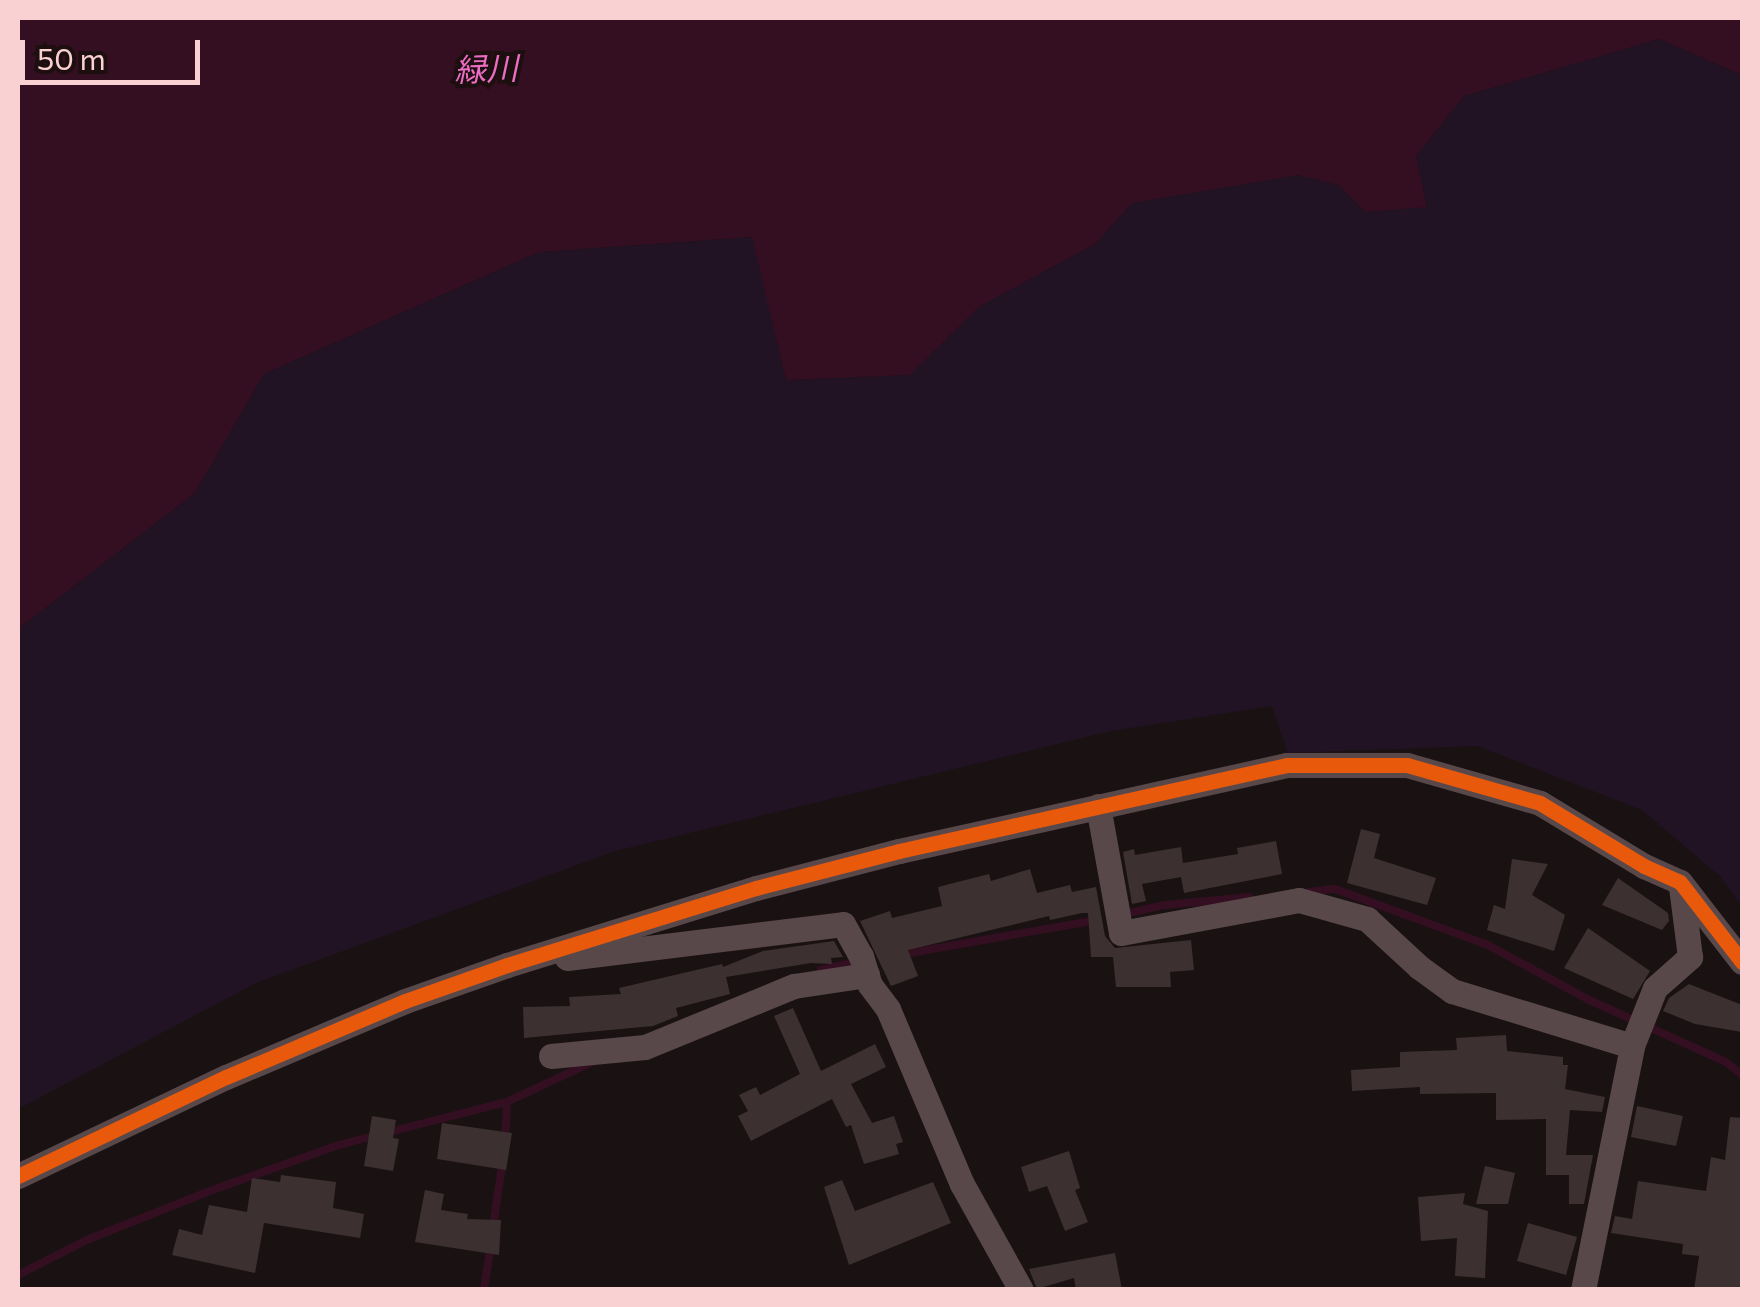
<!DOCTYPE html>
<html>
<head>
<meta charset="utf-8">
<style>
	body { margin:0 }
	#map { position:relative; width:1760px; height:1307px; overflow:hidden; background:#1a1212; font-family:Commissioner,"Noto Sans JP",sans-serif }
	div>[style] { position:absolute }
	.green>* { inset:0; background:#211323 }
	.water>* { inset:0; background:#330f21 }
	.stream>* { height:8px; margin:-4px; padding:0 4px; transform-origin:4px; border-radius:4px; background:#330f21 }
	.building>* { inset:0; background:#3c3030 }
	.minor>* { height:25px; margin:-12.5px; padding:0 12.5px; transform-origin:12.5px; border-radius:12.5px; background:#59484a }
	.cycleway>* { height:15px; margin:-7.5px; padding:0 7.5px; transform-origin:7.5px; border-radius:7.5px; background:#e8590c }
	span { translate:-50% -50%; white-space:nowrap; text-align:center; line-height:1.15; -webkit-text-stroke:8px #1d0f0f; paint-order:stroke }
	.water-label { font-size:32px; color:#eb6dc3; font-style:italic }
	.frame { position:absolute; inset:0; border:20px solid #f9d1d2; pointer-events:none }
	.scale { position:absolute; left:20px; top:40px; width:180px; height:45px; box-sizing:border-box; border:5px solid #f9d1d2; border-top:0; padding-left:12px; font-size:30px; line-height:35px; white-space:nowrap; color:#f9d1d2; -webkit-text-stroke:8px #1d0f0f; paint-order:stroke }
</style>
</head>
<body>
<div id="map">
	<div class="green">
		<div style="clip-path:polygon(1659px 39px,1742px 75px,1742px 906px,1721px 877px,1642px 810px,1478px 746px,1288px 753px,1272px 706px,1111px 731px,615px 851px,256px 983px,18px 1109px,18px 629px,195px 493px,264px 374px,539px 252px,753px 237px,786px 380px,910px 375px,979px 307px,1095px 244px,1132px 203px,1298px 175px,1338px 185px,1365px 212px,1427px 206px,1416px 156px,1464px 96px)"></div>
	</div>
	<div class="water">
		<div style="clip-path:polygon(18px 18px,1742px 18px,1742px 75px,1659px 39px,1464px 96px,1416px 156px,1427px 207px,1365px 212px,1338px 185px,1298px 175px,1132px 203px,1095px 244px,979px 307px,910px 375px,786px 380px,752px 237px,539px 252px,264px 374px,195px 493px,18px 629px)"></div>
	</div>
	<div class="stream">
		<div style="left:1309px;top:892px;width:26px;rotate:-7deg"></div>
		<div style="left:1335px;top:889px;width:163px;rotate:20.1deg"></div>
		<div style="left:1488px;top:945px;width:113px;rotate:28.6deg"></div>
		<div style="left:1587px;top:999px;width:153px;rotate:24.4deg"></div>
		<div style="left:1726px;top:1062px;width:21px;rotate:39deg"></div>
		<div style="left:1120px;top:915px;width:45px;rotate:-12.8deg"></div>
		<div style="left:1164px;top:905px;width:86px;rotate:-5.3deg"></div>
		<div style="left:904px;top:954px;width:196px;rotate:-10deg"></div>
		<div style="left:821px;top:970px;width:40px;rotate:-13deg"></div>
		<div style="left:505px;top:1141px;width:39px;rotate:-87deg"></div>
		<div style="left:493px;top:1226px;width:67px;rotate:-81.4deg"></div>
		<div style="left:18px;top:1275px;width:80px;rotate:-26.9deg"></div>
		<div style="left:89px;top:1239px;width:139px;rotate:-21.6deg"></div>
		<div style="left:218px;top:1188px;width:128px;rotate:-19.6deg"></div>
		<div style="left:339px;top:1145px;width:173px;rotate:-14.4deg"></div>
		<div style="left:507px;top:1102px;width:96px;rotate:-25.2deg"></div>
		<div style="left:484px;top:1290px;width:47px;rotate:-81.3deg"></div>
	</div>
	<div class="building">
		<div style="clip-path:polygon(1361px 829px,1380px 834px,1374px 858px,1436px 878px,1427px 905px,1347px 883px)"></div>
		<div style="clip-path:polygon(1276px 841px,1282px 874px,1184px 893px,1181px 877px,1142px 884px,1146px 901px,1132px 904px,1123px 852px,1134px 849px,1135px 855px,1181px 847px,1183px 863px,1238px 854px,1237px 848px)"></div>
		<div style="clip-path:polygon(1512px 859px,1548px 864px,1532px 895px,1565px 915px,1554px 951px,1487px 930px,1494px 905px,1505px 909px)"></div>
		<div style="clip-path:polygon(1030px 869px,1037px 893px,1070px 885px,1072px 892px,1096px 887px,1105px 936px,1115px 948px,1191px 940px,1194px 970px,1170px 972px,1171px 987px,1116px 987px,1113px 957px,1091px 957px,1088px 913px,1082px 913px,1050px 920px,1049px 916px,908px 950px,918px 976px,891px 986px,860px 921px,890px 911px,892px 918px,942px 906px,938px 887px,989px 874px,991px 881px)"></div>
		<div style="clip-path:polygon(1618px 878px,1668px 913px,1669px 921px,1662px 930px,1602px 905px)"></div>
		<div style="clip-path:polygon(1588px 928px,1650px 971px,1633px 999px,1564px 968px)"></div>
		<div style="clip-path:polygon(834px 941px,843px 957px,831px 958px,832px 964px,811px 963px,726px 977px,730px 994px,676px 1008px,678px 1016px,653px 1026px,524px 1038px,523px 1007px,570px 1006px,569px 997px,621px 994px,619px 988px,722px 964px,723px 967px,763px 951px)"></div>
		<div style="clip-path:polygon(1689px 984px,1742px 1005px,1742px 1032px,1695px 1024px,1663px 1011px,1669px 998px)"></div>
		<div style="clip-path:polygon(793px 1008px,821px 1071px,875px 1044px,886px 1067px,851px 1084px,872px 1123px,894px 1116px,903px 1142px,896px 1144px,899px 1154px,864px 1164px,851px 1125px,846px 1127px,832px 1099px,751px 1141px,738px 1116px,748px 1111px,739px 1095px,756px 1087px,760px 1095px,800px 1074px,774px 1016px)"></div>
		<div style="clip-path:polygon(1506px 1035px,1507px 1051px,1563px 1057px,1563px 1065px,1568px 1065px,1565px 1089px,1605px 1097px,1602px 1112px,1570px 1110px,1566px 1155px,1593px 1155px,1584px 1204px,1569px 1204px,1569px 1175px,1546px 1175px,1546px 1119px,1496px 1120px,1496px 1093px,1420px 1094px,1420px 1087px,1352px 1091px,1351px 1070px,1400px 1067px,1400px 1052px,1457px 1050px,1456px 1038px)"></div>
		<div style="clip-path:polygon(1637px 1106px,1683px 1116px,1676px 1146px,1631px 1137px)"></div>
		<div style="clip-path:polygon(372px 1116px,396px 1120px,393px 1138px,399px 1139px,393px 1171px,364px 1166px)"></div>
		<div style="clip-path:polygon(1730px 1117px,1742px 1118px,1742px 1290px,1694px 1290px,1699px 1256px,1682px 1254px,1683px 1244px,1611px 1233px,1615px 1216px,1632px 1219px,1638px 1181px,1706px 1191px,1711px 1157px,1725px 1160px)"></div>
		<div style="clip-path:polygon(442px 1123px,512px 1133px,506px 1170px,437px 1159px)"></div>
		<div style="clip-path:polygon(1069px 1151px,1080px 1188px,1075px 1190px,1088px 1222px,1065px 1231px,1047px 1186px,1029px 1192px,1021px 1167px)"></div>
		<div style="clip-path:polygon(1485px 1166px,1515px 1173px,1508px 1204px,1476px 1204px)"></div>
		<div style="clip-path:polygon(281px 1175px,336px 1182px,333px 1208px,364px 1214px,360px 1238px,264px 1223px,255px 1273px,172px 1255px,179px 1229px,202px 1235px,209px 1205px,247px 1212px,252px 1178px,280px 1182px)"></div>
		<div style="clip-path:polygon(842px 1180px,855px 1211px,933px 1182px,951px 1223px,849px 1265px,824px 1187px)"></div>
		<div style="clip-path:polygon(425px 1190px,444px 1194px,441px 1210px,468px 1214px,467px 1219px,501px 1220px,499px 1255px,415px 1242px)"></div>
		<div style="clip-path:polygon(1465px 1193px,1463px 1204px,1488px 1211px,1485px 1278px,1455px 1276px,1457px 1238px,1421px 1241px,1418px 1197px)"></div>
		<div style="clip-path:polygon(1528px 1223px,1577px 1237px,1566px 1275px,1517px 1261px)"></div>
		<div style="clip-path:polygon(1115px 1253px,1122px 1290px,1076px 1290px,1074px 1278px,1037px 1289px,1029px 1269px)"></div>
	</div>
	<div class="minor">
		<div style="left:1098px;top:806px;width:129px;rotate:79.7deg"></div>
		<div style="left:1121px;top:933px;width:181px;rotate:-10.5deg"></div>
		<div style="left:1299px;top:900px;width:71px;rotate:15.6deg"></div>
		<div style="left:1367px;top:919px;width:71px;rotate:42.7deg"></div>
		<div style="left:1419px;top:967px;width:41px;rotate:36deg"></div>
		<div style="left:1452px;top:991px;width:188px;rotate:17deg"></div>
		<div style="left:567px;top:958px;width:278px;rotate:-7deg"></div>
		<div style="left:843px;top:924px;width:37px;rotate:61deg"></div>
		<div style="left:861px;top:956px;width:30px;rotate:73deg"></div>
		<div style="left:870px;top:985px;width:30px;rotate:53deg"></div>
		<div style="left:888px;top:1009px;width:190px;rotate:67.1deg"></div>
		<div style="left:962px;top:1184px;width:121px;rotate:60.9deg"></div>
		<div style="left:551px;top:1056px;width:94px;rotate:-5.5deg"></div>
		<div style="left:645px;top:1047px;width:161px;rotate:-22.3deg"></div>
		<div style="left:794px;top:986px;width:74px;rotate:-8.6deg"></div>
		<div style="left:18px;top:1176px;width:230px;rotate:-25.5deg"></div>
		<div style="left:226px;top:1077px;width:194px;rotate:-23deg"></div>
		<div style="left:405px;top:1001px;width:108px;rotate:-19.4deg"></div>
		<div style="left:507px;top:965px;width:261px;rotate:-17.2deg"></div>
		<div style="left:756px;top:888px;width:148px;rotate:-14.5deg"></div>
		<div style="left:899px;top:851px;width:397px;rotate:-12.5deg"></div>
		<div style="left:1287px;top:765px;width:120px"></div>
		<div style="left:1407px;top:765px;width:138px;rotate:15.9deg"></div>
		<div style="left:1540px;top:803px;width:122px;rotate:31.2deg"></div>
		<div style="left:1644px;top:866px;width:39px;rotate:24deg"></div>
		<div style="left:1680px;top:882px;width:101px;rotate:52.2deg"></div>
		<div style="left:1583px;top:1290px;width:249px;rotate:-78.6deg"></div>
		<div style="left:1632px;top:1046px;width:62px;rotate:-68.4deg"></div>
		<div style="left:1655px;top:988px;width:47px;rotate:-41.5deg"></div>
		<div style="left:1690px;top:957px;width:71px;rotate:-97.3deg"></div>
	</div>
	<div class="cycleway">
		<div style="left:18px;top:1176px;width:230px;rotate:-25.5deg"></div>
		<div style="left:226px;top:1077px;width:194px;rotate:-23deg"></div>
		<div style="left:405px;top:1001px;width:108px;rotate:-19.4deg"></div>
		<div style="left:507px;top:965px;width:261px;rotate:-17.2deg"></div>
		<div style="left:756px;top:888px;width:148px;rotate:-14.5deg"></div>
		<div style="left:899px;top:851px;width:397px;rotate:-12.5deg"></div>
		<div style="left:1287px;top:765px;width:120px"></div>
		<div style="left:1407px;top:765px;width:138px;rotate:15.9deg"></div>
		<div style="left:1540px;top:803px;width:122px;rotate:31.2deg"></div>
		<div style="left:1644px;top:866px;width:39px;rotate:24deg"></div>
		<div style="left:1680px;top:882px;width:101px;rotate:52.2deg"></div>
	</div>
	<div class="water-label">
		<span style="left:486px;top:68px;rotate:-2deg">緑川</span>
	</div>
	<div class="frame"></div>
	<div class="scale">50 m</div>
</div>
</body>
</html>
